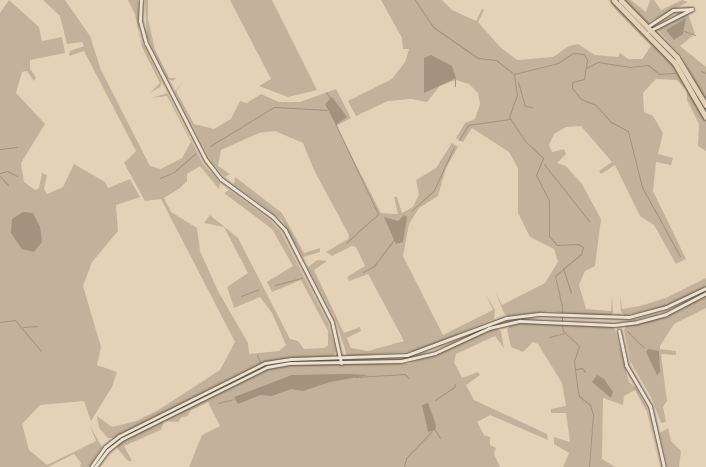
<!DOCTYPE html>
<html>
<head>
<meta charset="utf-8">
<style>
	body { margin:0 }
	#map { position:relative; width:706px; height:467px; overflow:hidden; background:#e4d2b8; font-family:Cardo,serif }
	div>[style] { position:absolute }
	.green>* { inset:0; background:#c3b29b }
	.water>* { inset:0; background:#a2927e }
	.stream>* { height:1px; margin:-0.5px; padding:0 0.5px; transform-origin:0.5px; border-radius:0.5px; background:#a2927e }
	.roads { filter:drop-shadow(0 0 1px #524637) drop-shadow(0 0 1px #524637) }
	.tertiary>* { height:3px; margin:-1.5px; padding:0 1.5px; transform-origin:1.5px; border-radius:1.5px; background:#ede2d1 }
	.primary>* { height:4.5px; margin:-2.25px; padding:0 2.25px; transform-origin:2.25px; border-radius:2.25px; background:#e4d2b8 }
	span { translate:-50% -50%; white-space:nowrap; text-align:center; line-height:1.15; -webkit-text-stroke:4px #ede2d1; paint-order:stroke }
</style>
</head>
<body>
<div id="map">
	<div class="green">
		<div style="clip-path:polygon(9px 0,39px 27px,42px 41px,62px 37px,65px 53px,30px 60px,30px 69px,36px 77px,34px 81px,27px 71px,22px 72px,16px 93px,45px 124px,21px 163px,24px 182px,35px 190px,39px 188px,42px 173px,47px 175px,44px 189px,47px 194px,63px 187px,74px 164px,105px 182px,108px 188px,130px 179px,140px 197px,116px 205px,118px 231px,92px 262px,83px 286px,101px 347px,97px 365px,117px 372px,112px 387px,91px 421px,84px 401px,40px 405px,22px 424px,29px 450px,47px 465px,96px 441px,90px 426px,102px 447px,89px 467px,80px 467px,81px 463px,74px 454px,48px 467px,0 467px,0 13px)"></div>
		<div style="clip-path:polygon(43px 0,65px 0,90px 36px,101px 70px,150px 166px,161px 169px,182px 158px,191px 142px,167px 96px,152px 98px,167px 93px,203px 164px,220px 183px,219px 189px,200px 166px,187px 174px,187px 181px,180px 188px,164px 198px,171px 212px,197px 228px,200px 251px,218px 291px,248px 343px,249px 354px,279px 351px,286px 345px,272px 313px,260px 297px,234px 308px,227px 287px,248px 273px,224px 227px,204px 223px,210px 215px,238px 238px,290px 339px,298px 341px,304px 349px,324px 348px,328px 345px,328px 331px,301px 280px,272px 292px,267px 282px,293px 266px,272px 229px,224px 193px,229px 190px,270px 220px,281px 232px,328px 323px,336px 351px,333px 356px,267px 362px,113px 438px,108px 438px,99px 428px,97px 416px,112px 427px,136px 421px,160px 409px,220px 370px,235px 342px,161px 199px,145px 201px,124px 163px,136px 151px,84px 51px,69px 56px,70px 51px,84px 46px,82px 42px,67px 44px,60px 16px)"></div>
		<div style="clip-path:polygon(128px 0,138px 0,139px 36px,162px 83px,160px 87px,150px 93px,160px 83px,142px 47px,135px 14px)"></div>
		<div style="clip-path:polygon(145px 0,148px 0,148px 19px,155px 50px,169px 78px,176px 78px,173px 81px,168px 79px,147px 37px)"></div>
		<div style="clip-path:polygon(230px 0,272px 0,317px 90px,288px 97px,259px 86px,271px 79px)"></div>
		<div style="clip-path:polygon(381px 0,442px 0,452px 10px,476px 21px,482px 9px,484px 10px,478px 22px,500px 47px,517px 60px,553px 57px,569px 46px,578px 44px,595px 55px,618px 57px,620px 53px,628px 59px,642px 59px,651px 46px,618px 12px,609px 0,612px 0,676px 68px,706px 121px,706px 151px,698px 146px,699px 124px,687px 100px,687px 91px,677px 80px,656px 79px,643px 93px,644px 112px,653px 116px,663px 133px,658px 154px,673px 158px,671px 165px,656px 162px,653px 191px,686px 259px,676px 264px,654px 225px,640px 216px,615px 165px,601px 174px,599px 171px,612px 162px,581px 126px,566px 127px,554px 134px,549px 145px,552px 152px,564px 149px,566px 154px,557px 163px,566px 166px,582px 184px,601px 219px,595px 266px,585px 271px,579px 285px,586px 309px,611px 311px,612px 296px,613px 312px,610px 317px,549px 311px,508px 316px,504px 313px,495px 291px,502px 305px,545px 283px,558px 262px,554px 249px,530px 237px,518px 213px,518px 168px,509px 152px,472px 128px,463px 142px,456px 138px,465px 123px,475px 119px,480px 104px,478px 93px,469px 84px,456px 80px,440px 86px,427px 102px,411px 99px,388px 101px,356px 116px,348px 101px,392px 79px,405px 62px,409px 49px,403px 49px,402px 38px)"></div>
		<div style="clip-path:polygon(623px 0,631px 0,646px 12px,650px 0,654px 0,661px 10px,682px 0,688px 2px,647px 23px)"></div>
		<div style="clip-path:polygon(688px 13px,695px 34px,680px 46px,706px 67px,706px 102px,681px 55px,657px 29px)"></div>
		<div style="clip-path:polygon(184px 81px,176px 91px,194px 124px,214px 129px,231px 119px,240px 101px,247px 103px,261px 94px,279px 102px,300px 102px,336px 89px,351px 118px,336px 126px,381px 213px,398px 214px,394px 197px,397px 197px,402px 213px,413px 207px,419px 194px,416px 180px,436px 168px,452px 143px,458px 147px,446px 168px,438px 196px,419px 208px,409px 224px,403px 256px,443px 335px,493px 310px,486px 295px,495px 310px,494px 319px,418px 351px,347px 356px,336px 321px,308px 267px,317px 260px,327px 261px,314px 270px,344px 333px,360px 327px,361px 331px,347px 338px,351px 348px,368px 351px,404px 341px,368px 274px,349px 281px,347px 277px,365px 266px,356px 247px,352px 246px,332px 256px,326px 252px,348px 239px,349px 235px,314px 170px,303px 143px,275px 131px,259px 133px,221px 150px,218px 166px,230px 174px,225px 177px,211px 161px,175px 91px)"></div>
		<div style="clip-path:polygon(235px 177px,282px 213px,304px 253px,320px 248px,320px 252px,303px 257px,282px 220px,234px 184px)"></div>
		<div style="clip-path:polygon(706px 278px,706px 286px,666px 306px,625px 315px,621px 312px,620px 295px,622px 309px,640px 306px,666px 298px)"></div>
		<div style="clip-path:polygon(706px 295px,706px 308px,674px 324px,660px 346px,660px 349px,676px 351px,676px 355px,661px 354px,667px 401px,663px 407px,666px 422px,661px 423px,651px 397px,630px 361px,624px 330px,626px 326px,663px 317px)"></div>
		<div style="clip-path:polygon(532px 322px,611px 326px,615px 330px,629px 382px,636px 388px,647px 408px,660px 467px,647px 412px,635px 390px,624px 396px,623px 405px,603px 398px,602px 459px,615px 467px,563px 467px,569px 453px,554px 444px,554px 437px,570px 442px,566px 413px,551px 413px,551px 409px,566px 406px,562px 383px,538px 344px,533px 342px,523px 352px,511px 347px,507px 330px,510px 325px)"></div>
		<div style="clip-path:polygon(496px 328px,501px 331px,504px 348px,495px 336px,456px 354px,454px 362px,462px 378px,478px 372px,480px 375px,466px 385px,474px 400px,547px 434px,548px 440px,490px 415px,483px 419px,477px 422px,484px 435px,490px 437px,490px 445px,496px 448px,494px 454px,500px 467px,189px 467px,202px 435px,220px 426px,208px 402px,190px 411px,188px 416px,182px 417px,178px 422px,164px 421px,161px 430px,124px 446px,132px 461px,128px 461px,117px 448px,117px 443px,267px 368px,286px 364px,409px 364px)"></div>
		<div style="clip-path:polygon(287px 360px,336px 360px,284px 362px,260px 368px,114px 442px,262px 366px)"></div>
		<div style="clip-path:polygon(668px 428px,671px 441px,681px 451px,679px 467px,668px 467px,660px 433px)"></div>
	</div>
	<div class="water">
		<div style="clip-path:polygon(686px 18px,683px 34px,674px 40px,666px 30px)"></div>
		<div style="clip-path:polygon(431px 55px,452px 66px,456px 78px,424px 93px,424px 58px)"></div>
		<div style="clip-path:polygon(332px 97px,347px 117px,336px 125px,325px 104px)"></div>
		<div style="clip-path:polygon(23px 212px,33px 213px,40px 227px,42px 242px,34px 252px,22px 249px,11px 233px,12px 219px)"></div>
		<div style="clip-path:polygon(404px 215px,407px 217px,403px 242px,396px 244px,384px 217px,398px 221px)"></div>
		<div style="clip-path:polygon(648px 349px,659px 351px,660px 372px,657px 375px,646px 352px)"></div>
		<div style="clip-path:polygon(347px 374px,369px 375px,330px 382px,303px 391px,291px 389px,272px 396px,260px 395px,238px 404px,234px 397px,292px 375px)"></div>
		<div style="clip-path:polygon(597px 375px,604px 379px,613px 392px,611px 398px,592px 382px)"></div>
		<div style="clip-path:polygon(428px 403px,436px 425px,435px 430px,428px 432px,422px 405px)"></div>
	</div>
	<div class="stream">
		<div style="left:415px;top:0;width:32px;rotate:56deg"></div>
		<div style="left:433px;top:27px;width:55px;rotate:34.6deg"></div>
		<div style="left:478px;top:58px;width:18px;rotate:6deg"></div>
		<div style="left:496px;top:60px;width:23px;rotate:38deg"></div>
		<div style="left:514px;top:74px;width:21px;rotate:82deg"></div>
		<div style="left:517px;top:95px;width:23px;rotate:110deg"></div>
		<div style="left:509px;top:117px;width:29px;rotate:56deg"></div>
		<div style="left:525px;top:141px;width:25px;rotate:43deg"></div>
		<div style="left:543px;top:158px;width:18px;rotate:112deg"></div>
		<div style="left:536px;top:175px;width:28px;rotate:63deg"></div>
		<div style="left:549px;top:200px;width:36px;rotate:90deg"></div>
		<div style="left:549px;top:236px;width:12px;rotate:48deg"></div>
		<div style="left:557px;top:245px;width:21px;rotate:-3deg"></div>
		<div style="left:578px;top:244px;width:6px;rotate:31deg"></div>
		<div style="left:583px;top:247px;width:7px;rotate:106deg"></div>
		<div style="left:581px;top:254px;width:34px;rotate:140deg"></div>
		<div style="left:555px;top:276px;width:31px;rotate:77deg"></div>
		<div style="left:562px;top:306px;width:15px;rotate:90deg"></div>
		<div style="left:684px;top:31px;width:12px;rotate:20deg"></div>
		<div style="left:586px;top:68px;width:13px;rotate:-27deg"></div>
		<div style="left:598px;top:62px;width:31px;rotate:9deg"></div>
		<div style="left:629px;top:67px;width:19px;rotate:-6deg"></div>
		<div style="left:648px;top:65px;width:14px;rotate:39deg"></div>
		<div style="left:659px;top:74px;width:15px;rotate:-4deg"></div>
		<div style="left:701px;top:71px;width:5px;rotate:22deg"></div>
		<div style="left:514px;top:74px;width:45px;rotate:-14deg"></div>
		<div style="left:558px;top:63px;width:18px;rotate:-34deg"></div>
		<div style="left:573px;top:53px;width:11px;rotate:5deg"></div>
		<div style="left:584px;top:54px;width:7px;rotate:63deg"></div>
		<div style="left:587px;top:60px;width:19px;rotate:99deg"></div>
		<div style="left:584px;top:79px;width:12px;rotate:166deg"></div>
		<div style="left:572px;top:82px;width:6px;rotate:90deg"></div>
		<div style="left:572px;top:88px;width:14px;rotate:51deg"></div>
		<div style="left:581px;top:99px;width:16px;rotate:22deg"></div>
		<div style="left:596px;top:105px;width:23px;rotate:49deg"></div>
		<div style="left:611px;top:122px;width:19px;rotate:28deg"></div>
		<div style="left:628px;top:131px;width:58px;rotate:76deg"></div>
		<div style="left:642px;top:187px;width:79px;rotate:61.2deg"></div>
		<div style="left:455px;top:79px;width:7px;rotate:90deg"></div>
		<div style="left:518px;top:82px;width:25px;rotate:74deg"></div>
		<div style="left:525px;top:106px;width:7px;rotate:8deg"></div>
		<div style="left:326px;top:92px;width:9px;rotate:58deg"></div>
		<div style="left:335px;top:123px;width:101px;rotate:64.7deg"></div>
		<div style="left:378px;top:214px;width:43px;rotate:137.8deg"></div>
		<div style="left:459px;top:140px;width:17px;rotate:-59deg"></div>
		<div style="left:468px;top:125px;width:42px;rotate:-8.1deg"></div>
		<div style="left:210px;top:146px;width:75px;rotate:-31.4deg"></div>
		<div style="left:274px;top:107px;width:54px;rotate:3.2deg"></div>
		<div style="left:0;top:149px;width:17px;rotate:-7deg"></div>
		<div style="left:544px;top:164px;width:73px;rotate:51.7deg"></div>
		<div style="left:0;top:173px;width:7px;rotate:-16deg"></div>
		<div style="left:7px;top:171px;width:11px;rotate:27deg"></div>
		<div style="left:0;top:176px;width:12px;rotate:48deg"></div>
		<div style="left:160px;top:178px;width:15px;rotate:-23deg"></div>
		<div style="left:174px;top:172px;width:28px;rotate:-41deg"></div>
		<div style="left:411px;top:211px;width:31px;rotate:-42deg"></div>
		<div style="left:434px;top:190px;width:47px;rotate:-65.1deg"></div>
		<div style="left:563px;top:268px;width:26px;rotate:72deg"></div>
		<div style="left:363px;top:272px;width:13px;rotate:-29deg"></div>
		<div style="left:374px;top:266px;width:34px;rotate:-53deg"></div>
		<div style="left:275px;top:285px;width:28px;rotate:-15deg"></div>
		<div style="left:241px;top:296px;width:19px;rotate:-21deg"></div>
		<div style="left:0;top:322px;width:15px;rotate:-8deg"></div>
		<div style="left:15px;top:320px;width:40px;rotate:50deg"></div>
		<div style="left:562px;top:325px;width:6px;rotate:81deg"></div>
		<div style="left:563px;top:331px;width:22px;rotate:43deg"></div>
		<div style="left:579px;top:346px;width:16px;rotate:108deg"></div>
		<div style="left:574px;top:361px;width:26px;rotate:83deg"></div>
		<div style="left:577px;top:387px;width:9px;rotate:77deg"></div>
		<div style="left:579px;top:396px;width:14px;rotate:39deg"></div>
		<div style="left:590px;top:405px;width:9px;rotate:72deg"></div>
		<div style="left:593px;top:414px;width:53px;rotate:94.3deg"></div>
		<div style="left:23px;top:327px;width:14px;rotate:-4deg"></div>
		<div style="left:627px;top:331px;width:24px;rotate:45deg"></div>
		<div style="left:549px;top:337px;width:16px;rotate:-14deg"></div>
		<div style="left:257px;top:355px;width:8px;rotate:67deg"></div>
		<div style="left:576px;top:369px;width:6px;rotate:-9deg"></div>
		<div style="left:582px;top:368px;width:5px;rotate:53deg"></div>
		<div style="left:355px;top:377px;width:50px;rotate:-3.4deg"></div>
		<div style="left:405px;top:374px;width:5px;rotate:53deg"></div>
		<div style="left:435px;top:400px;width:23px;rotate:-34deg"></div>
		<div style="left:454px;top:387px;width:3px;rotate:-72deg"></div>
		<div style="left:218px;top:403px;width:16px;rotate:-14deg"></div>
		<div style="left:435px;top:430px;width:9px;rotate:58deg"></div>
		<div style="left:404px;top:467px;width:9px;rotate:-77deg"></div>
		<div style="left:406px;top:458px;width:37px;rotate:-46deg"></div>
	</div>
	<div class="roads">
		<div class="tertiary">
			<div style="left:141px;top:0;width:21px;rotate:93deg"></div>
			<div style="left:140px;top:21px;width:23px;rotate:75deg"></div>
			<div style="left:146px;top:43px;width:131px;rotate:62.9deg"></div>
			<div style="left:206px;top:160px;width:24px;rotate:52deg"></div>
			<div style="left:221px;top:179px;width:64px;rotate:36.2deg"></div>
			<div style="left:273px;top:217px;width:18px;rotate:47deg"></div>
			<div style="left:285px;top:230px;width:103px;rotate:62.9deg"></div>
			<div style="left:332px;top:322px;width:42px;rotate:77.6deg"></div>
			<div style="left:647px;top:27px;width:31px;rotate:-33deg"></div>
			<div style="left:673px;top:10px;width:19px;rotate:-3deg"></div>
			<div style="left:649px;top:31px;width:48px;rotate:-27.1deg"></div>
			<div style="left:619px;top:331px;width:35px;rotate:78deg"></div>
			<div style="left:626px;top:365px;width:48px;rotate:59.7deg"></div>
			<div style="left:650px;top:406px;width:63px;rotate:77.1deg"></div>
			<div style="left:91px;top:467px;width:24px;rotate:-55deg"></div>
			<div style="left:105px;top:447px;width:18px;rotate:-38deg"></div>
			<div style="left:119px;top:436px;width:163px;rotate:-26.6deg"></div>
			<div style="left:265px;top:363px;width:26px;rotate:-9deg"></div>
			<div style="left:291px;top:359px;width:116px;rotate:-2deg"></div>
			<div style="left:407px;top:355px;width:106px;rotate:-20.5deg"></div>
			<div style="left:506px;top:318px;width:35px;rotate:-7deg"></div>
			<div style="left:541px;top:314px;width:88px;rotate:2deg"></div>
			<div style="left:629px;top:317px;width:38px;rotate:-15deg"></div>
			<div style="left:666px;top:307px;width:44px;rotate:-25.4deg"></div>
			<div style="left:95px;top:467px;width:21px;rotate:-53deg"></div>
			<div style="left:108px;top:450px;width:18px;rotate:-38deg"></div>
			<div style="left:122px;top:439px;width:162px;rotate:-26.4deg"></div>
			<div style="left:267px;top:367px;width:23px;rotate:-10deg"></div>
			<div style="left:290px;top:363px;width:111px;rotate:-1deg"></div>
			<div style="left:401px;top:361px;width:35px;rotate:-13deg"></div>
			<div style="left:435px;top:353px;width:60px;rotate:-24.8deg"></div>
			<div style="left:489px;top:328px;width:32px;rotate:-13deg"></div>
			<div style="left:520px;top:321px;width:94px;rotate:2.4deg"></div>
			<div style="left:614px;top:325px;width:23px;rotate:-7deg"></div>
			<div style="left:637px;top:322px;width:30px;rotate:-15deg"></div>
			<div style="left:666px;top:314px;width:45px;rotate:-27.7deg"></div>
		</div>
		<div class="primary">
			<div style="left:614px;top:0;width:88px;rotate:45.9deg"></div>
			<div style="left:675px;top:63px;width:62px;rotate:60.1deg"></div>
			<div style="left:621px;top:0;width:80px;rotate:45.5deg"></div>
			<div style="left:677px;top:57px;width:56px;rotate:58.9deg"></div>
		</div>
	</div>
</div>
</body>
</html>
